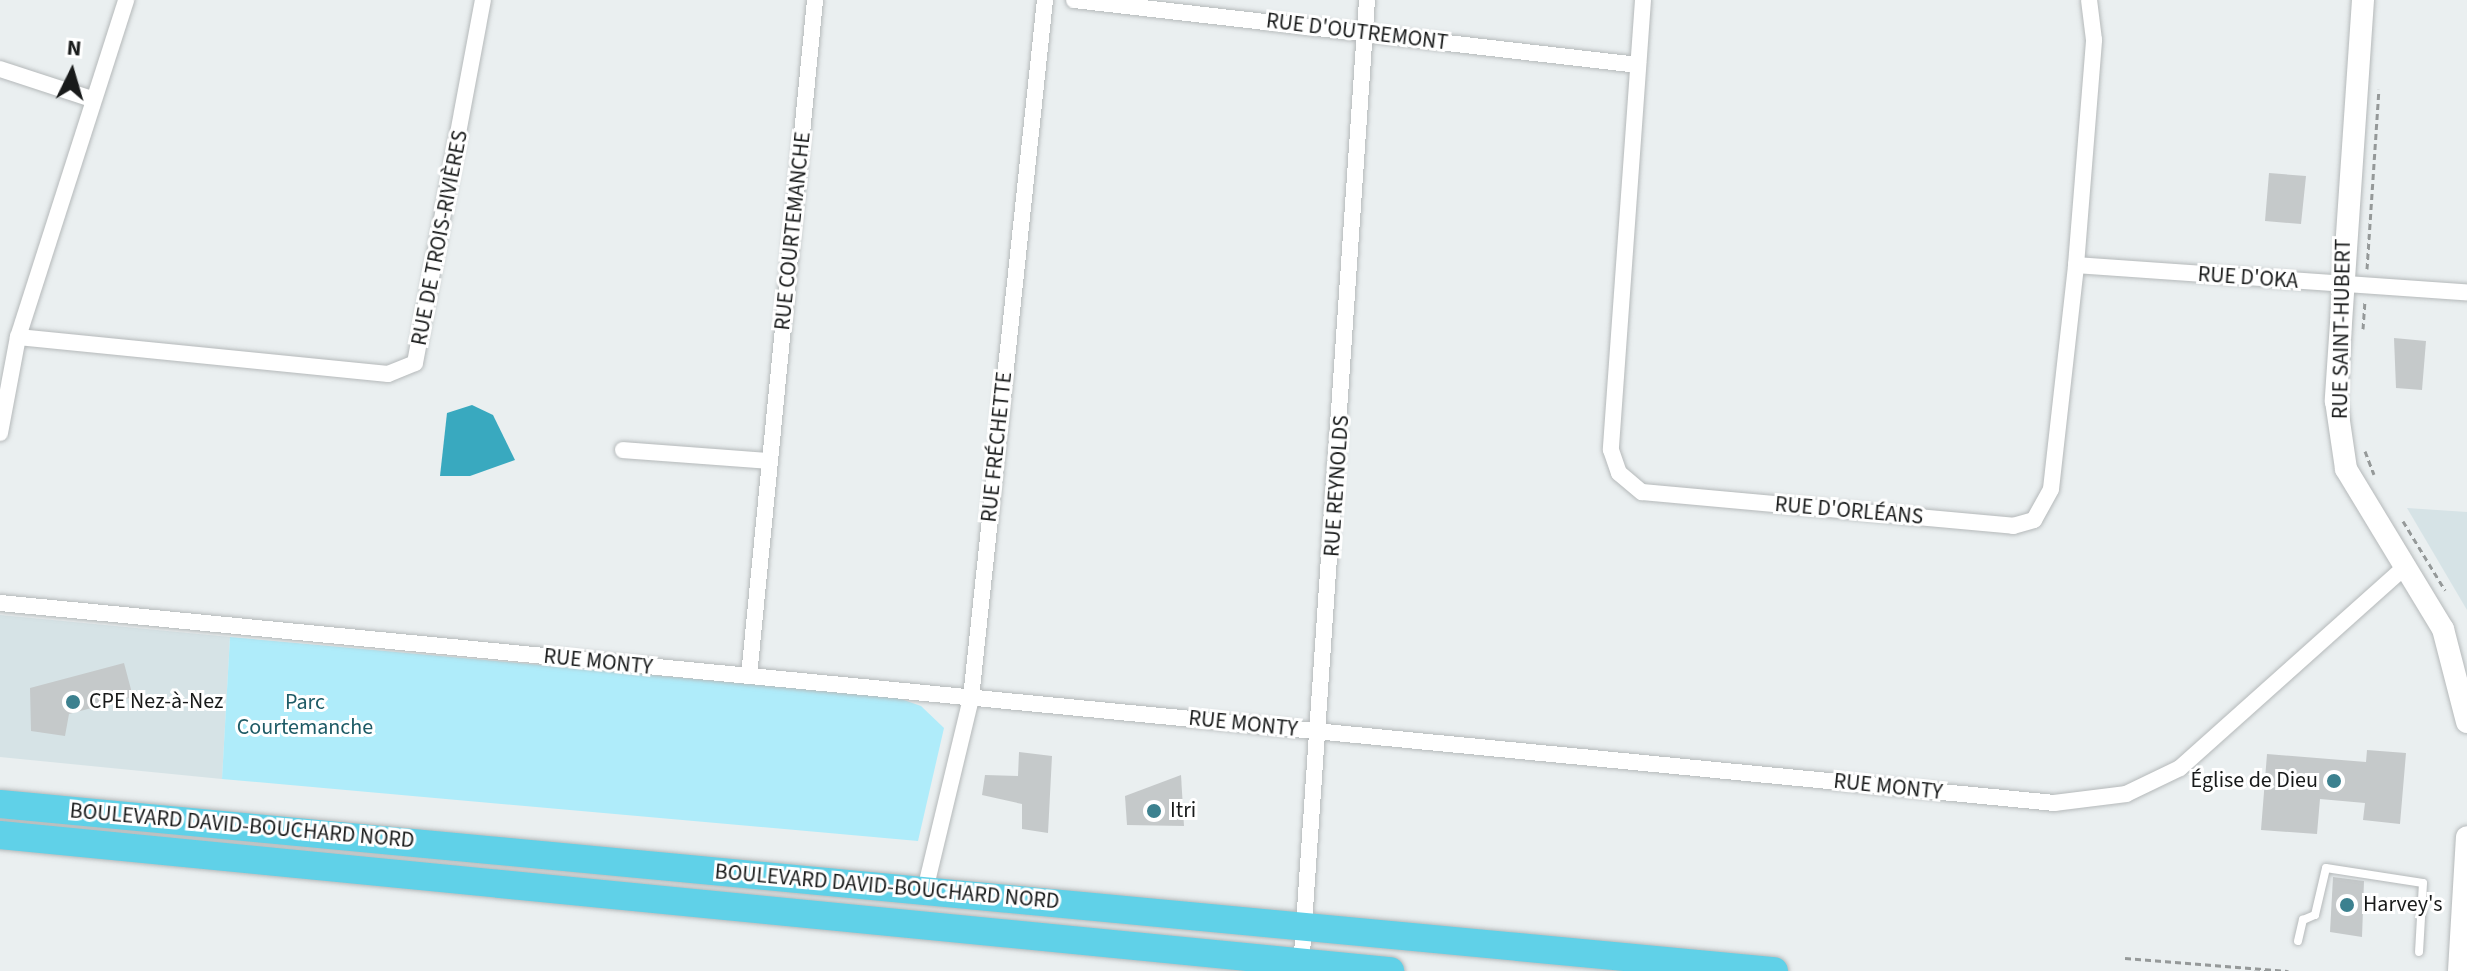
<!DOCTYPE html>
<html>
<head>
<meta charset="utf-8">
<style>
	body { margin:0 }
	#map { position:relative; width:2467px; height:971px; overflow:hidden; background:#eaeff0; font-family:"Source Sans 3",sans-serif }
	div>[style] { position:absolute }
	.built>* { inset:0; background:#d6e3e6 }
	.green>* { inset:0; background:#afecfa }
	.water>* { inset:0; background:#39a9bf }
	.building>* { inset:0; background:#c5c9ca }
	.path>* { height:3px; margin-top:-1.5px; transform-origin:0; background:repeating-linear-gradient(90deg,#959999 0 6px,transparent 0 10px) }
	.roads { filter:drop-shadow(0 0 2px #b5b9ba) drop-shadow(0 0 2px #b5b9ba) }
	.lane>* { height:8px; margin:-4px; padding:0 4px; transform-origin:4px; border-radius:4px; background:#fff }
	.street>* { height:16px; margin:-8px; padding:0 8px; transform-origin:8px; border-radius:8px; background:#fff }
	.secondary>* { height:22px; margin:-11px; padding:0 11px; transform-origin:11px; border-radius:11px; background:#fff }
	.highway>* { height:28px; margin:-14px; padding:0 14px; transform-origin:14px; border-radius:14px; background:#60d1e8 }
	.dots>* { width:22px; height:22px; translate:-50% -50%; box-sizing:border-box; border:4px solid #fff; border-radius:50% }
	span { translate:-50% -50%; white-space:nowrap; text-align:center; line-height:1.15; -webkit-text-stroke:6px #fff; paint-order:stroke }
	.street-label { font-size:22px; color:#181a1a }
	.poi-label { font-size:22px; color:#181a1a }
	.left { translate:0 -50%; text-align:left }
	.right { translate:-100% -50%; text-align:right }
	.park-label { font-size:22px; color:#1e5b66 }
	.north { position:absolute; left:32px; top:32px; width:80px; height:80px; -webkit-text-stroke:6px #fff; paint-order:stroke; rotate:5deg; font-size:22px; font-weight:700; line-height:32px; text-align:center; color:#181a1a }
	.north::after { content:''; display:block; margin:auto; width:28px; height:36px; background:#181a1a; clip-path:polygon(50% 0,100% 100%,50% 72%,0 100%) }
</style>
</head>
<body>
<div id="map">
	<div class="built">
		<div style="clip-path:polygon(2407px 508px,2467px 512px,2467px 610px)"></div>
		<div style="clip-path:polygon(0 615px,230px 637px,222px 779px,0 757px)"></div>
	</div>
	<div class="green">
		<div style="clip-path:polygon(230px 637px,895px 697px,921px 706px,944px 728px,918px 841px,222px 779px)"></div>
	</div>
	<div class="water">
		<div style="clip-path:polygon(472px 405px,493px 415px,515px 460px,470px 476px,440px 476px,447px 413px)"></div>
	</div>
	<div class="building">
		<div style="clip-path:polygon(2269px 173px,2306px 176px,2301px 224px,2265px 221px)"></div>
		<div style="clip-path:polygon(2394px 338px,2426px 341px,2422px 390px,2396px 388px)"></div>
		<div style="clip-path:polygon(124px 663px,133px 697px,69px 714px,65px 736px,31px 731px,30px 688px)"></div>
		<div style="clip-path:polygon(2367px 750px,2406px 753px,2400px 824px,2363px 820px,2365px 803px,2320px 799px,2317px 834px,2261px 830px,2267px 754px,2366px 762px)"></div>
		<div style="clip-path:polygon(1019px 752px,1052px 756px,1048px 833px,1022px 829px,1022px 804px,982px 795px,985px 775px,1018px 776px)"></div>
		<div style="clip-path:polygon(1181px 775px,1184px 826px,1127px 825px,1125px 796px)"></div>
		<div style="clip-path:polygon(2333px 877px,2364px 881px,2362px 937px,2330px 932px)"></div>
	</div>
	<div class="path">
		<div style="left:2367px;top:269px;width:180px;rotate:-86.2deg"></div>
		<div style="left:2363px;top:329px;width:29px;rotate:-86deg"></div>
		<div style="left:2365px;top:451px;width:25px;rotate:69deg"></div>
		<div style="left:2403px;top:521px;width:81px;rotate:58.7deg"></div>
		<div style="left:2125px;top:958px;width:164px;rotate:4.6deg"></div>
	</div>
	<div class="roads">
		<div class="lane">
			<div style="left:2298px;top:941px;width:22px;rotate:-77deg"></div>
			<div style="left:2303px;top:920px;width:13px;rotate:-23deg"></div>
			<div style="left:2315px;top:915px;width:48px;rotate:-76.8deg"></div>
			<div style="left:2326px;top:868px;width:98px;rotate:8.8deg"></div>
			<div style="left:2423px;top:883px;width:69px;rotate:93.3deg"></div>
		</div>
		<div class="street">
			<div style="left:1074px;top:0;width:568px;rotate:6.57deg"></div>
			<div style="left:1643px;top:0;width:451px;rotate:94.1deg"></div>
			<div style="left:1611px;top:450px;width:24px;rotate:71deg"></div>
			<div style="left:1619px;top:473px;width:30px;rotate:40deg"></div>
			<div style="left:1642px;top:492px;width:373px;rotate:5.2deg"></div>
			<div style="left:2013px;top:526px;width:22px;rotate:-16deg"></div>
			<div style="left:2034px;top:520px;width:35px;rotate:-61deg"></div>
			<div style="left:2051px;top:489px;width:225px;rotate:-83.6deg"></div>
			<div style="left:2076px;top:265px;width:226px;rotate:-85.4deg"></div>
			<div style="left:2094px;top:40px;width:40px;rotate:-97.1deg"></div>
			<div style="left:0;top:69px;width:97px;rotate:18.1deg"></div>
			<div style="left:2076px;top:265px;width:392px;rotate:4deg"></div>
			<div style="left:18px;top:337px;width:372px;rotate:5.7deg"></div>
			<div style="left:388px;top:374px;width:29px;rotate:-22deg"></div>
			<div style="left:415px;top:363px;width:369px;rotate:-79.4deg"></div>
			<div style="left:0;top:433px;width:98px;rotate:-79.4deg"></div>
			<div style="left:18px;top:337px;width:354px;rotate:-72.2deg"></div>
			<div style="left:623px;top:450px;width:147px;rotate:4.3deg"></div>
			<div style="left:0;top:603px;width:2064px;rotate:5.56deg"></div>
			<div style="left:2054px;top:803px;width:73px;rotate:-7.1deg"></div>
			<div style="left:2126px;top:794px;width:60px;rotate:-25.7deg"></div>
			<div style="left:2180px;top:768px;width:302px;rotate:-41.8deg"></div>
			<div style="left:749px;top:676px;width:679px;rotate:-84.42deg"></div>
			<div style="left:925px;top:890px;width:197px;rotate:-76.5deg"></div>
			<div style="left:971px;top:698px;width:702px;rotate:-83.95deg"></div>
			<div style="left:1301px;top:968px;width:970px;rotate:-86.1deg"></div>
		</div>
		<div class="secondary">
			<div style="left:2363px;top:0;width:402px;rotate:93.9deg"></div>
			<div style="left:2336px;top:401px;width:69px;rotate:81.6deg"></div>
			<div style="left:2346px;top:469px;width:187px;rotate:58.8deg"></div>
			<div style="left:2443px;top:629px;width:96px;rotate:75.5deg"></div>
			<div style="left:2459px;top:971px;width:134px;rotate:-86.6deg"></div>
		</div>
		<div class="highway">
			<div style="left:0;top:804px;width:1782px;rotate:5.38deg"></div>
			<div style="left:0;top:835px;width:1397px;rotate:5.59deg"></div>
		</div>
	</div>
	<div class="dots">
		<div style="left:73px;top:702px;background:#3c818f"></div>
		<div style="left:2334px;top:781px;background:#3c818f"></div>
		<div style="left:1154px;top:811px;background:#3c818f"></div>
		<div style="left:2347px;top:905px;background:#3c818f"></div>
	</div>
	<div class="street-label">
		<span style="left:1357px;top:32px;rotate:7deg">RUE D'OUTREMONT</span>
		<span style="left:793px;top:231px;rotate:-84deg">RUE COURTEMANCHE</span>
		<span style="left:440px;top:238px;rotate:-79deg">RUE DE TROIS-RIVIÈRES</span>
		<span style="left:2248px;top:278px;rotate:4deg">RUE D'OKA</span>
		<span style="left:2342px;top:329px;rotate:-89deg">RUE SAINT-HUBERT</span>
		<span style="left:997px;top:447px;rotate:-84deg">RUE FRÉCHETTE</span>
		<span style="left:1337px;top:486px;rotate:-86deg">RUE REYNOLDS</span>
		<span style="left:1849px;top:511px;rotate:5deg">RUE D'ORLÉANS</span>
		<span style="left:598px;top:662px;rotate:6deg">RUE MONTY</span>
		<span style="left:1243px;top:724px;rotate:6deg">RUE MONTY</span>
		<span style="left:1888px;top:787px;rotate:6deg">RUE MONTY</span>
		<span style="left:242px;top:826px;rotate:5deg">BOULEVARD DAVID-BOUCHARD NORD</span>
		<span style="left:887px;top:887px;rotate:5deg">BOULEVARD DAVID-BOUCHARD NORD</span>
	</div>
	<div class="poi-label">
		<span class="left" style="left:89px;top:702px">CPE Nez-à-Nez</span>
		<span class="right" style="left:2318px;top:781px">Église de Dieu</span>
		<span class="left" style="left:1170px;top:811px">Itri</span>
		<span class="left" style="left:2363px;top:905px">Harvey's</span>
	</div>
	<div class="park-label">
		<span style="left:305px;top:715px">Parc<br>Courtemanche</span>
	</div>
	<div class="north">N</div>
</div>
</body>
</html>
